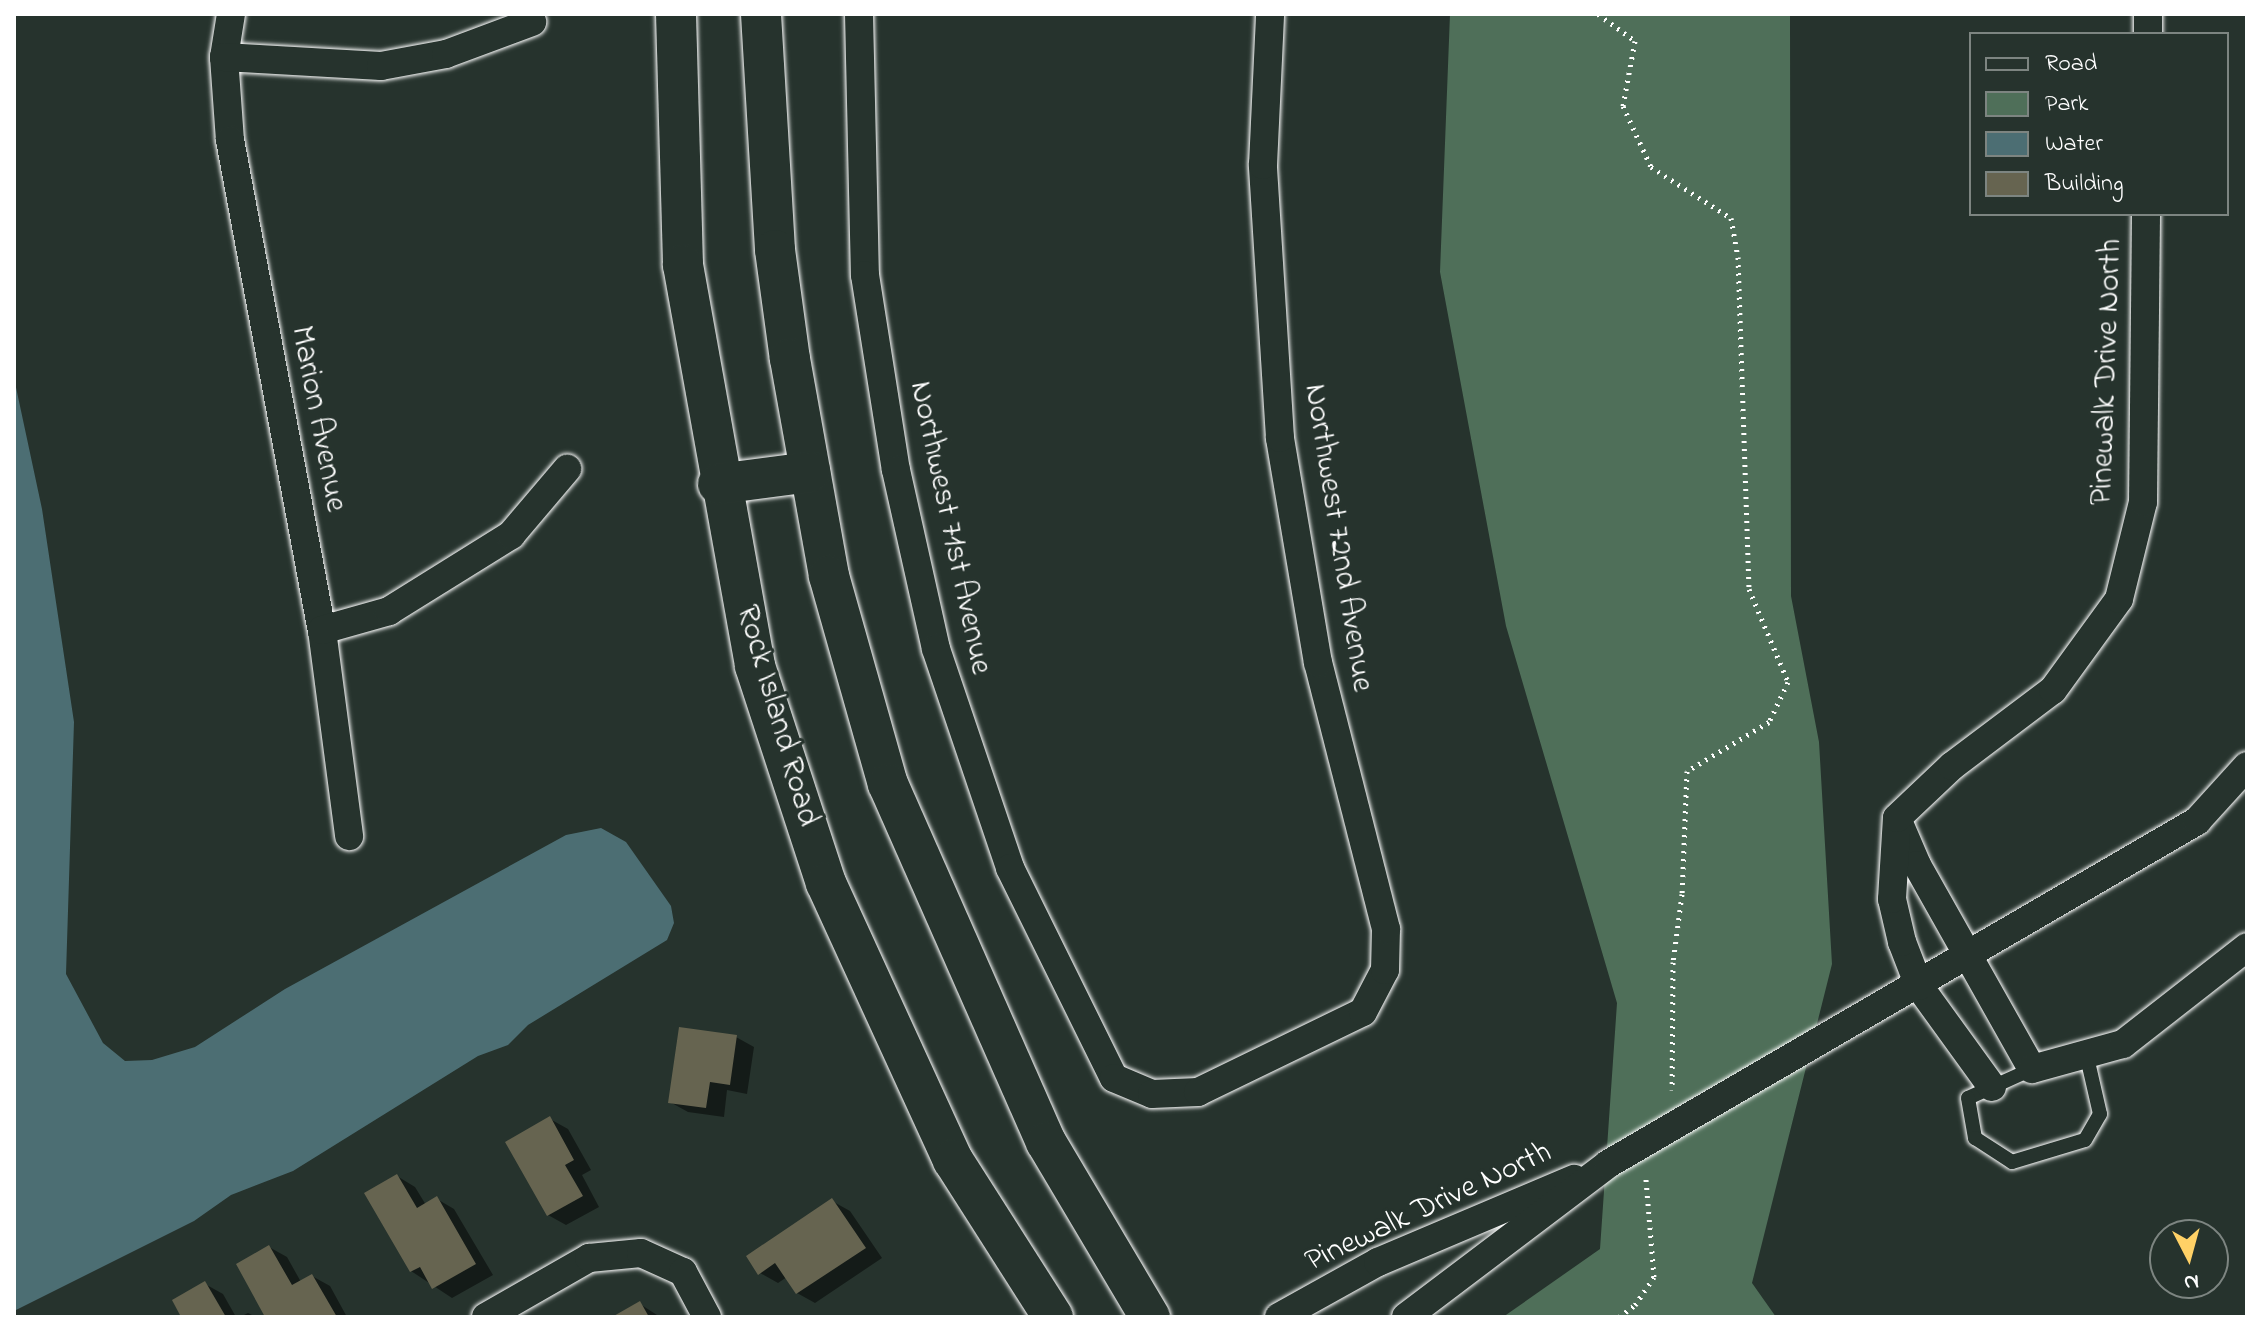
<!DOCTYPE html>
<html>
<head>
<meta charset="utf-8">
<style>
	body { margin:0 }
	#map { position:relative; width:2261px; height:1331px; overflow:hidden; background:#26332d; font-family:"Indie Flower",sans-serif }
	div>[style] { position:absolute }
	.green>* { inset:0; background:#4f6f59 }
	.water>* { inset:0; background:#4c6e73 }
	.shadow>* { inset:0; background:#0007 }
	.building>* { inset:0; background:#666450 }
	.path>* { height:5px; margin-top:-2.5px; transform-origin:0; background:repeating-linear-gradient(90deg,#fff 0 2px,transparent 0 8px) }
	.roads { filter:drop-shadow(0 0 2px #fff) drop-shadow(0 0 2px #fff) }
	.lane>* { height:14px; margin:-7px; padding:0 7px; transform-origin:7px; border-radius:7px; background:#26332d }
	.street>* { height:28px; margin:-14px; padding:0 14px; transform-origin:14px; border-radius:14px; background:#26332d }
	.secondary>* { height:40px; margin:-20px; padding:0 20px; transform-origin:20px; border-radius:20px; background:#26332d }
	span { translate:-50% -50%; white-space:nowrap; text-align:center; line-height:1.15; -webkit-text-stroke:6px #26332d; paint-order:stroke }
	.street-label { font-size:32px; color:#fff }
	.frame { position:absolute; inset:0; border:16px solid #fff; pointer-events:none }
	.legend { position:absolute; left:1969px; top:32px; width:260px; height:184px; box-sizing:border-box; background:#26332d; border:2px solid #7d8581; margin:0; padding:10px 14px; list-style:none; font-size:24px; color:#fff }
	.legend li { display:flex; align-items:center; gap:16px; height:40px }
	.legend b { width:40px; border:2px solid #7d8581 }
	.north { position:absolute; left:2149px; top:1219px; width:80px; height:80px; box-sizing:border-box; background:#26332d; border:2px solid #7d8581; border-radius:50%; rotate:174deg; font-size:22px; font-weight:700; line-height:32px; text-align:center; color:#fff }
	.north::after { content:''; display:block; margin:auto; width:28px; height:36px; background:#ffd166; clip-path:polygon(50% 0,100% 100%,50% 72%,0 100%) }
</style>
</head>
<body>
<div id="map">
	<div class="green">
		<div style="clip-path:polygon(1450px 14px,1790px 14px,1791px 596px,1819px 742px,1832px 964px,1752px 1283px,1776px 1317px,1503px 1317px,1600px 1249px,1617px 1003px,1506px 626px,1440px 272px)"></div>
	</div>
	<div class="water">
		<div style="clip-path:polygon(14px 378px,42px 509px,74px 722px,66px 974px,103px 1043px,125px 1061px,152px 1060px,195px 1047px,285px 989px,566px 835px,601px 828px,626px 842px,671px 906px,674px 923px,667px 940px,528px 1025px,508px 1045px,478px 1056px,293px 1171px,231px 1195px,194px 1221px,14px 1311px)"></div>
	</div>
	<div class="shadow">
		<div style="clip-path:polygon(736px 1037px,754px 1047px,747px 1094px,727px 1090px,724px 1117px,688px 1112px,670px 1102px)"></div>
		<div style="clip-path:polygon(550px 1119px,568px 1129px,591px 1170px,582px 1175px,599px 1207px,566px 1225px,548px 1215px)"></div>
		<div style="clip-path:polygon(397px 1176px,415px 1187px,426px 1205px,437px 1199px,454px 1209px,493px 1275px,452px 1298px,411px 1271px)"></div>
		<div style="clip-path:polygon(832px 1201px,850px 1211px,882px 1258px,815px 1303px,797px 1293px,787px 1277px,778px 1283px,760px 1273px)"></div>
		<div style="clip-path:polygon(269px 1247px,287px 1257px,301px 1282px,312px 1276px,330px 1286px,347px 1317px,268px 1317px)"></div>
		<div style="clip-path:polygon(205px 1284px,223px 1294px,236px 1317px,183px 1317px)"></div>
		<div style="clip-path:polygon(640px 1304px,660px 1317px,616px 1317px)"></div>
		<div style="clip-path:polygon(248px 1313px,256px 1317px,240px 1317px)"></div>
	</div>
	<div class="building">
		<div style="clip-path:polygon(679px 1027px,737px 1035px,730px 1085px,710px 1082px,706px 1108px,668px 1103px)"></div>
		<div style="clip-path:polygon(550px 1116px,574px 1160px,565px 1165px,583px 1196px,547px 1216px,505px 1142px)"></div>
		<div style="clip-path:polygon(397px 1174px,417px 1208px,437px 1196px,476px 1264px,432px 1289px,420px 1267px,410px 1272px,364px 1193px)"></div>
		<div style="clip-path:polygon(832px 1198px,866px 1248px,796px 1294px,775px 1263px,758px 1275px,746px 1256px)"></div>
		<div style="clip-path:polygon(269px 1245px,292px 1285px,312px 1274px,337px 1317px,265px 1317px,236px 1264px)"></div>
		<div style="clip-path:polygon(205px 1281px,226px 1317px,181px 1317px,172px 1300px)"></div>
		<div style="clip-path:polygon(640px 1301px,649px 1317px,612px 1317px)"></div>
	</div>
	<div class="path">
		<div style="left:1598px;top:14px;width:46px;rotate:36.1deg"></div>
		<div style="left:1635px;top:41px;width:66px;rotate:100.5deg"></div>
		<div style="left:1623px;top:106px;width:67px;rotate:65.3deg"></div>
		<div style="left:1651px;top:167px;width:95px;rotate:32.5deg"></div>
		<div style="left:1731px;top:218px;width:40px;rotate:80deg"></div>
		<div style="left:1738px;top:257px;width:332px;rotate:88.1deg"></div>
		<div style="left:1749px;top:589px;width:101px;rotate:67.2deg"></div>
		<div style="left:1788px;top:682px;width:44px;rotate:115.4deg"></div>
		<div style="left:1769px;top:722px;width:96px;rotate:149.1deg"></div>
		<div style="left:1687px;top:771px;width:123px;rotate:92.3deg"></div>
		<div style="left:1682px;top:894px;width:69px;rotate:97.5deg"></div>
		<div style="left:1673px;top:962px;width:128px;rotate:90.4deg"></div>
		<div style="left:1619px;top:1317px;width:20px;rotate:-37deg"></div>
		<div style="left:1635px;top:1305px;width:34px;rotate:-56deg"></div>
		<div style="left:1654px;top:1277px;width:98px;rotate:-94.7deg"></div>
	</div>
	<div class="roads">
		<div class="lane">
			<div style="left:2032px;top:1069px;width:70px;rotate:155.6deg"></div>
			<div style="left:1968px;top:1098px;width:41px;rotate:80.1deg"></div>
			<div style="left:1975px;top:1138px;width:44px;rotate:33deg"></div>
			<div style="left:2012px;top:1162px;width:76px;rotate:-16.8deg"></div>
			<div style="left:2085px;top:1140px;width:30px;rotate:-60deg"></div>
			<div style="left:2100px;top:1114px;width:63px;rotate:-102.9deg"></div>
		</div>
		<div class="street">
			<div style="left:231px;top:14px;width:44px;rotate:99.2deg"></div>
			<div style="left:224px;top:57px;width:83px;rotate:85.9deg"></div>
			<div style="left:230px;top:140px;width:499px;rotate:79.4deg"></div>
			<div style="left:322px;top:630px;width:208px;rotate:82.5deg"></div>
			<div style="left:859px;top:14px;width:261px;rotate:88.7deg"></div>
			<div style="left:865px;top:275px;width:197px;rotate:81deg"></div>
			<div style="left:896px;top:470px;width:183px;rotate:77.4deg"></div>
			<div style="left:936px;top:649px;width:231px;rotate:71.3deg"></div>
			<div style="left:1010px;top:868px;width:234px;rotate:63.7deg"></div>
			<div style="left:1114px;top:1078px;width:41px;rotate:22.8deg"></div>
			<div style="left:1152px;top:1094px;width:46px;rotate:-2.5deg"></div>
			<div style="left:1198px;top:1092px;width:183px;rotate:-25.9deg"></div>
			<div style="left:1363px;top:1012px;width:47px;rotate:-62.4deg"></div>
			<div style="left:1385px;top:970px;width:41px;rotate:-88.6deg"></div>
			<div style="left:1386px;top:929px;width:275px;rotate:-104.3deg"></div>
			<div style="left:1318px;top:663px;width:228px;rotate:-99.6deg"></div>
			<div style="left:1280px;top:438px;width:274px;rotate:-93.6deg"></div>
			<div style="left:1263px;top:165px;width:151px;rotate:-87.3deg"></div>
			<div style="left:2148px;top:34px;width:20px;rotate:-90deg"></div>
			<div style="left:224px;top:57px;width:157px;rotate:3.3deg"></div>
			<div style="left:381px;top:66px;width:66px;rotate:-10.5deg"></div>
			<div style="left:446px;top:54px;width:92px;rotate:-20.4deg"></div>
			<div style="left:322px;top:630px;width:70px;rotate:-15.8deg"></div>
			<div style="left:389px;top:611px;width:144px;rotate:-31.9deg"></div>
			<div style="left:511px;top:535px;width:87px;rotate:-49.7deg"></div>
			<div style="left:1899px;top:823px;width:46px;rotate:66.8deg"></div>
			<div style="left:1917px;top:865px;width:234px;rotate:60.6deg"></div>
			<div style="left:2032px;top:1069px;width:94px;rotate:-15.4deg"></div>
			<div style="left:2123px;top:1044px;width:157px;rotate:-38deg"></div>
			<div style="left:1992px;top:1087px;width:125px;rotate:-125.9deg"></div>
			<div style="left:1919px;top:986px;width:47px;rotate:-111.1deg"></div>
			<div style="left:1902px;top:942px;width:44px;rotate:-103.1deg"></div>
			<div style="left:1892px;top:899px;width:81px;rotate:-86.5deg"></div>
			<div style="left:1897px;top:818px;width:76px;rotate:-43.4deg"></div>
			<div style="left:1952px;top:766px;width:126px;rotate:-37deg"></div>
			<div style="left:2053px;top:690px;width:112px;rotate:-54deg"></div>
			<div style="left:2119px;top:599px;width:100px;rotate:-76.1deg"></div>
			<div style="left:2143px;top:502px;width:288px;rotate:-89.4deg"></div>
			<div style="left:486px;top:1317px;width:119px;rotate:-29.8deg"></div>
			<div style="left:589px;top:1258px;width:52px;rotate:-5.5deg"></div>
			<div style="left:641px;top:1253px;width:46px;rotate:24.3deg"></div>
			<div style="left:683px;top:1272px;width:51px;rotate:61.9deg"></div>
			<div style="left:1279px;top:1317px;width:113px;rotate:-29.1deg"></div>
			<div style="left:1378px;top:1262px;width:213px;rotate:-23deg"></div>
			<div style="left:1406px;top:1317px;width:253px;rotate:-37.1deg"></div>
			<div style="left:1608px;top:1164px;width:682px;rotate:-30.21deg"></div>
			<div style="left:2197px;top:821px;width:74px;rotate:-47.7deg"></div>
		</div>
		<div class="secondary">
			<div style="left:676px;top:14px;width:251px;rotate:88.4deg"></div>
			<div style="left:683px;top:265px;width:407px;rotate:79.8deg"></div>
			<div style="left:755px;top:666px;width:228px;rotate:71.9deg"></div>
			<div style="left:826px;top:883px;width:305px;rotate:65.4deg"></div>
			<div style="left:953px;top:1160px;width:186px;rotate:57.5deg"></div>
			<div style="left:761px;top:14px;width:236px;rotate:86.6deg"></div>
			<div style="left:775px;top:250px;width:110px;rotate:82.2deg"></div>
			<div style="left:790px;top:359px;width:220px;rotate:79.8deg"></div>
			<div style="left:829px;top:576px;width:216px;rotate:74.2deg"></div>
			<div style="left:888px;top:784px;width:391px;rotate:66.2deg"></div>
			<div style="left:1046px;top:1142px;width:204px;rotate:59.3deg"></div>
			<div style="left:718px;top:484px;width:93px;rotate:-7.4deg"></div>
		</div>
	</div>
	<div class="street-label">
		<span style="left:2108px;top:372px;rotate:-88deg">Pinewalk Drive North</span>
		<span style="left:317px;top:419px;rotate:79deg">Marion Avenue</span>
		<span style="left:949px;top:528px;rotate:78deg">Northwest 71st Avenue</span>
		<span style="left:1337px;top:538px;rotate:81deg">Northwest 72nd Avenue</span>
		<span style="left:776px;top:716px;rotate:74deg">Rock Island Road</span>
		<span style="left:1429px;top:1208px;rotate:-25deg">Pinewalk Drive North</span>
	</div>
	<div class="frame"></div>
	<ul class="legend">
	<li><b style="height:10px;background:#26332d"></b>Road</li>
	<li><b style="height:22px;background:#4f6f59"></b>Park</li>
	<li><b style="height:22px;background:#4c6e73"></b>Water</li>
	<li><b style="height:22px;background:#666450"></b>Building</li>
	</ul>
	<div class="north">N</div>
</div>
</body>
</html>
